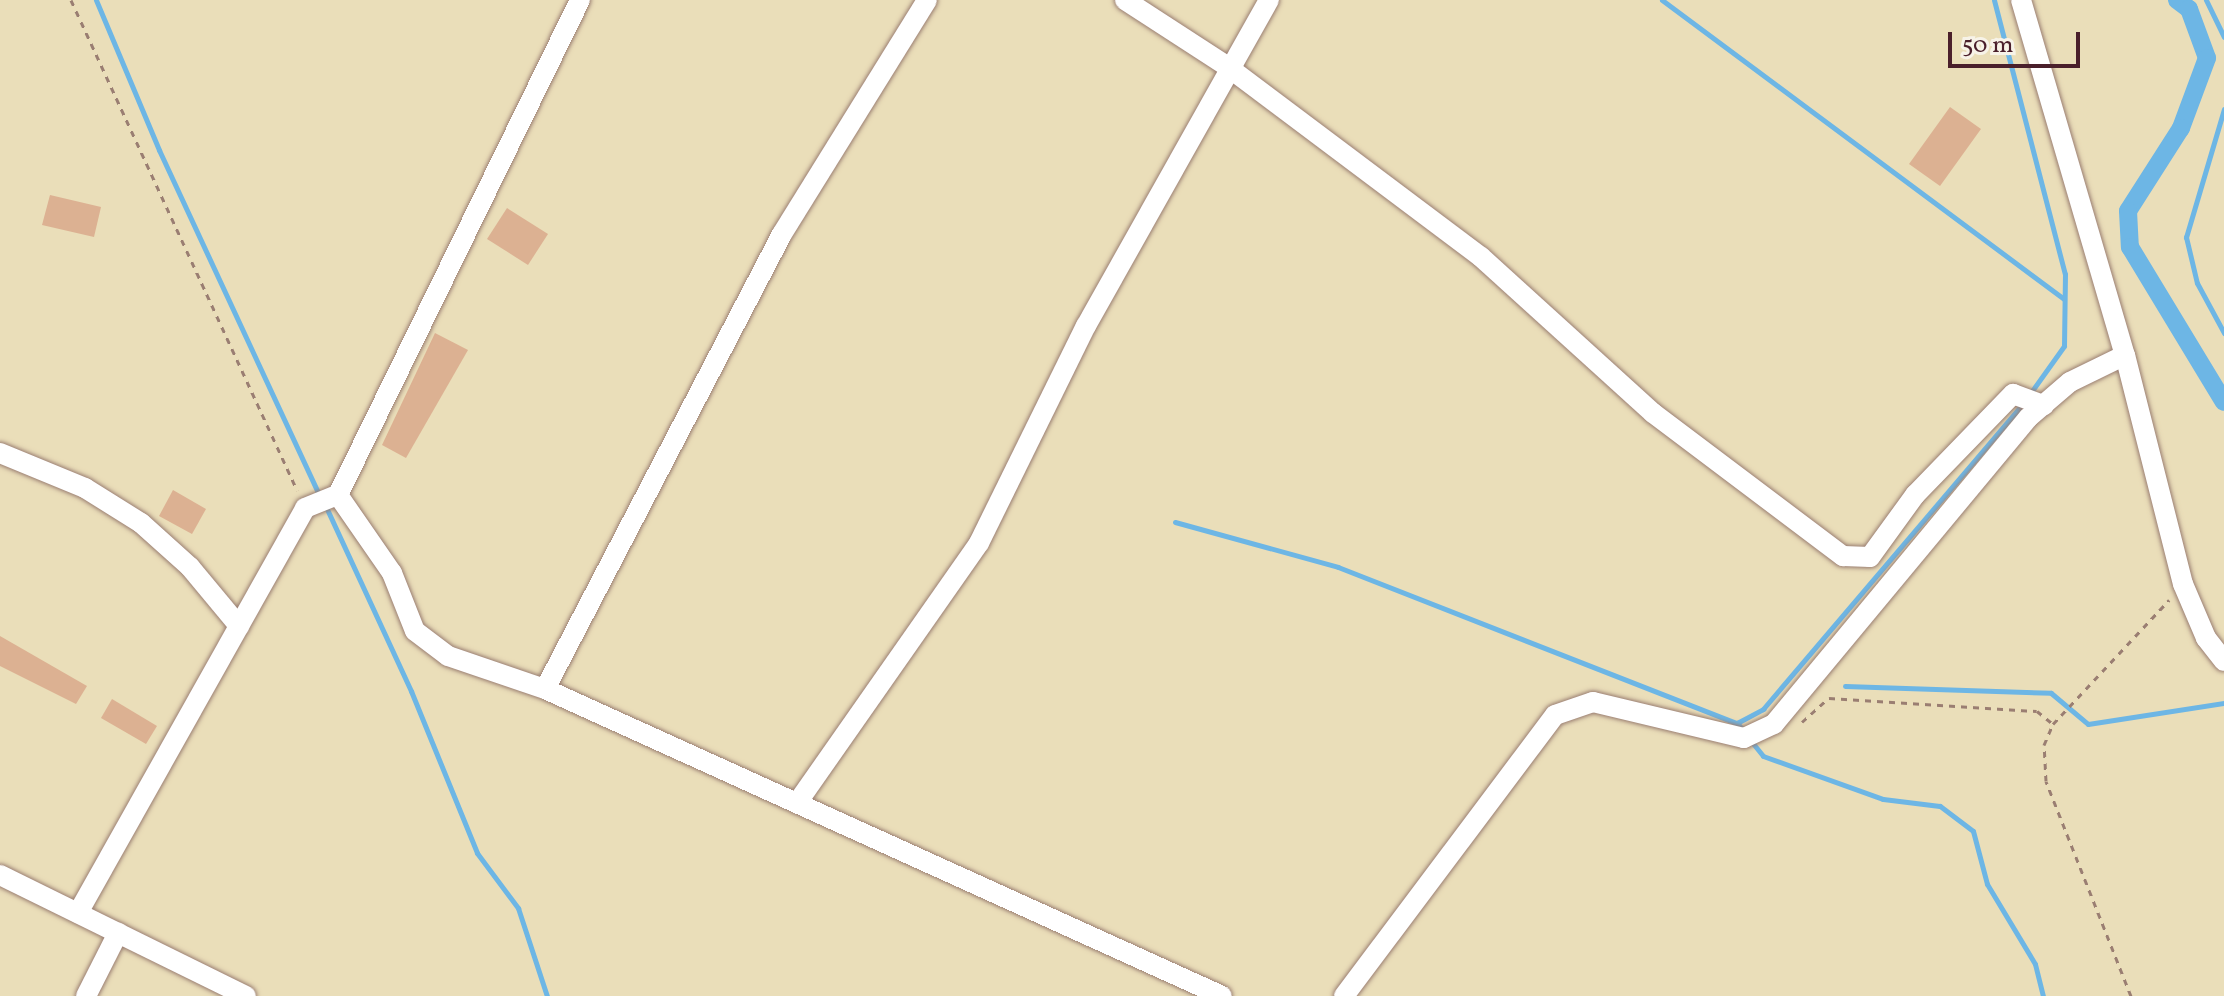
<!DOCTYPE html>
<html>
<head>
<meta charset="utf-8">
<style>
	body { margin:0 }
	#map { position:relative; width:2224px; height:996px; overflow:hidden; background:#eadeb9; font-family:Vollkorn,serif }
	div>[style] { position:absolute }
	.stream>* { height:5px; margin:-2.5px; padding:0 2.5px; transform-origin:2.5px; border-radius:2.5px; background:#6db6e5 }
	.canal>* { height:18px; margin:-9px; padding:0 9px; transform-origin:9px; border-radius:9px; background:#6db6e5 }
	.building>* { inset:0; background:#dcb192 }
	.path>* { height:3px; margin-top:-1.5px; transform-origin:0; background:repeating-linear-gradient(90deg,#9a7e72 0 6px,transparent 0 12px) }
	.roads { filter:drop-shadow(0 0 2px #9a7e72) drop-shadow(0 0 2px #9a7e72) }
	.minor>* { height:20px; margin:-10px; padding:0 10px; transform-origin:10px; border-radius:10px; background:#fff }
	span { translate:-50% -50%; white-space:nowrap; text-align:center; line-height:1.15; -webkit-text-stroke:8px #f7f3e8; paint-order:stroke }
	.scale { position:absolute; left:1948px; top:32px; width:132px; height:36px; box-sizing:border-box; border:4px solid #4a1f2b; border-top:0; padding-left:10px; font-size:24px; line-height:28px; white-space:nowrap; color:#4a1f2b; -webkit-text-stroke:6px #f7f3e8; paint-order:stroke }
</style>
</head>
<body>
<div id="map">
	<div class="stream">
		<div style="left:96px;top:0;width:163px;rotate:67.2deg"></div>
		<div style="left:159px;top:150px;width:380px;rotate:65.1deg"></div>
		<div style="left:1662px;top:0;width:501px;rotate:36.64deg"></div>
		<div style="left:1994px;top:0;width:283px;rotate:75.5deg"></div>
		<div style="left:2065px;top:274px;width:72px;rotate:90.8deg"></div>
		<div style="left:2064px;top:346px;width:60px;rotate:125.5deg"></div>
		<div style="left:2206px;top:0;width:41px;rotate:64.1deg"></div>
		<div style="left:2224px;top:109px;width:134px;rotate:106.5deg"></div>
		<div style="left:2186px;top:237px;width:47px;rotate:76.6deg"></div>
		<div style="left:2197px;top:283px;width:57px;rotate:61.6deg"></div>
		<div style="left:326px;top:507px;width:203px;rotate:65.2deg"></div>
		<div style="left:411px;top:691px;width:175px;rotate:67.8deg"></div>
		<div style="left:477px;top:853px;width:69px;rotate:53.3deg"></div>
		<div style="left:518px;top:908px;width:93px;rotate:71.8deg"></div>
		<div style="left:1175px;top:522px;width:169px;rotate:15.4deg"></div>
		<div style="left:1338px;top:567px;width:428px;rotate:21.4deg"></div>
		<div style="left:1737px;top:723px;width:9px;rotate:49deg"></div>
		<div style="left:1845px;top:686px;width:206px;rotate:1.9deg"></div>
		<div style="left:2051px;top:693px;width:48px;rotate:40deg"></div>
		<div style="left:2088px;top:724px;width:138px;rotate:-8.8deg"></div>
		<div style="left:1737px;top:723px;width:30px;rotate:-28deg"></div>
		<div style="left:1763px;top:709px;width:402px;rotate:-49.6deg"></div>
		<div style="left:1751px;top:741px;width:19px;rotate:51deg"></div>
		<div style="left:1763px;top:756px;width:127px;rotate:19.7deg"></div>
		<div style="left:1883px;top:799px;width:57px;rotate:7deg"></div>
		<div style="left:1940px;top:806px;width:41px;rotate:37.1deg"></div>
		<div style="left:1973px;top:831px;width:55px;rotate:75.2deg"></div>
		<div style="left:1987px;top:884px;width:93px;rotate:59deg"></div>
		<div style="left:2035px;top:964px;width:33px;rotate:76deg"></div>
	</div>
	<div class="canal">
		<div style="left:2177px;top:0;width:15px;rotate:37deg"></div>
		<div style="left:2189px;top:9px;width:52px;rotate:69.8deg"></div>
		<div style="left:2207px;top:58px;width:75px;rotate:110.4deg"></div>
		<div style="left:2181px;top:128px;width:98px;rotate:122.6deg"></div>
		<div style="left:2128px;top:211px;width:36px;rotate:87deg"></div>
		<div style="left:2130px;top:247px;width:181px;rotate:58.8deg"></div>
	</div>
	<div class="building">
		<div style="clip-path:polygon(1950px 107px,1981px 129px,1940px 186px,1909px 164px)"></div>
		<div style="clip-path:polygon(50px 195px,101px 207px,94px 237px,42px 225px)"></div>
		<div style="clip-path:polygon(507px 208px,548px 234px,528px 265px,487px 239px)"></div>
		<div style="clip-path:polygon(435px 333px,468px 350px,406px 458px,382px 445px)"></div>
		<div style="clip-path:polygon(173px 490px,206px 509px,192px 534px,159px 516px)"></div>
		<div style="clip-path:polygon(0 636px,87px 686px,76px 704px,0 666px)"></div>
		<div style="clip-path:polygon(112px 699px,157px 726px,146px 744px,101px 718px)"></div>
	</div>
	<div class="path">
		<div style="left:71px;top:0;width:540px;rotate:65.24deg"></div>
		<div style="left:1802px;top:722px;width:36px;rotate:-42deg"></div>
		<div style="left:1829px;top:698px;width:208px;rotate:3.6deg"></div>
		<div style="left:2037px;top:711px;width:21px;rotate:39deg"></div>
		<div style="left:2131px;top:996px;width:231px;rotate:-111.6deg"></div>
		<div style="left:2046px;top:781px;width:36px;rotate:-93deg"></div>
		<div style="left:2044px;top:745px;width:23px;rotate:-67deg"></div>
		<div style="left:2053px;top:724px;width:170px;rotate:-46.9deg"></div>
	</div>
	<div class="roads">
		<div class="minor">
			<div style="left:1125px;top:0;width:123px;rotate:33deg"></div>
			<div style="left:1228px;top:67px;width:316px;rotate:36.9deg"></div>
			<div style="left:1481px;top:257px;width:232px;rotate:42.2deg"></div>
			<div style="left:1653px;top:413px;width:238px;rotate:37deg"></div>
			<div style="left:1843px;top:556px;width:27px;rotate:2deg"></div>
			<div style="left:1870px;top:557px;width:77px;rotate:-54deg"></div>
			<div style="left:1915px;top:495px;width:141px;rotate:-45.9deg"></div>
			<div style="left:2013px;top:394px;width:33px;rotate:20deg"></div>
			<div style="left:2021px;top:0;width:370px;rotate:73.7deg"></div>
			<div style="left:2125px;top:355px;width:236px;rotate:75.8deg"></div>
			<div style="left:2183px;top:584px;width:59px;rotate:66.9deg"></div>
			<div style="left:2206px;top:638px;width:29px;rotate:52deg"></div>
			<div style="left:0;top:453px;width:92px;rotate:22.4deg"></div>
			<div style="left:85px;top:488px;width:66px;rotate:32deg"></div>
			<div style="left:141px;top:523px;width:66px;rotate:41.9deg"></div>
			<div style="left:190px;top:567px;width:77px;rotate:50.3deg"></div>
			<div style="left:338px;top:495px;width:95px;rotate:55.3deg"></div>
			<div style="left:392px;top:573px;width:62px;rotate:68.4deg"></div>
			<div style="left:415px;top:631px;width:41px;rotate:37.1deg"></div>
			<div style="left:448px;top:656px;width:102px;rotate:18.8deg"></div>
			<div style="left:545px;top:689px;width:743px;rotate:24.39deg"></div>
			<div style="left:545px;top:689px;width:513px;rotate:-62.49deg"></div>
			<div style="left:782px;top:234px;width:275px;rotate:-58.2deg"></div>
			<div style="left:797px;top:803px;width:317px;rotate:-55deg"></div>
			<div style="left:979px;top:543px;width:242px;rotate:-63.8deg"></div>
			<div style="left:1086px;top:326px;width:374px;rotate:-60.7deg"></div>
			<div style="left:0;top:875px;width:274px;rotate:26.2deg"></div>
			<div style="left:78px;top:913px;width:464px;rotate:-60.7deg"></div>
			<div style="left:305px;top:508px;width:35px;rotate:-22deg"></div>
			<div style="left:338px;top:495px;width:551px;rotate:-63.95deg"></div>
			<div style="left:86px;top:996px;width:71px;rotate:-63.1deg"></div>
			<div style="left:1344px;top:996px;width:351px;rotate:-53.1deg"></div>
			<div style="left:1555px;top:715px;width:40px;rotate:-18.9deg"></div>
			<div style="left:1593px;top:702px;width:155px;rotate:13.4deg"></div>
			<div style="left:1744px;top:738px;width:33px;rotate:-25deg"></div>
			<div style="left:1774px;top:724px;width:398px;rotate:-50.3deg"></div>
			<div style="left:2028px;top:418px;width:55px;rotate:-40.6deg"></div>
			<div style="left:2070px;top:382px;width:61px;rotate:-26.1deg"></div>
		</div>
	</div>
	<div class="scale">50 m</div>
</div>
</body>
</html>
